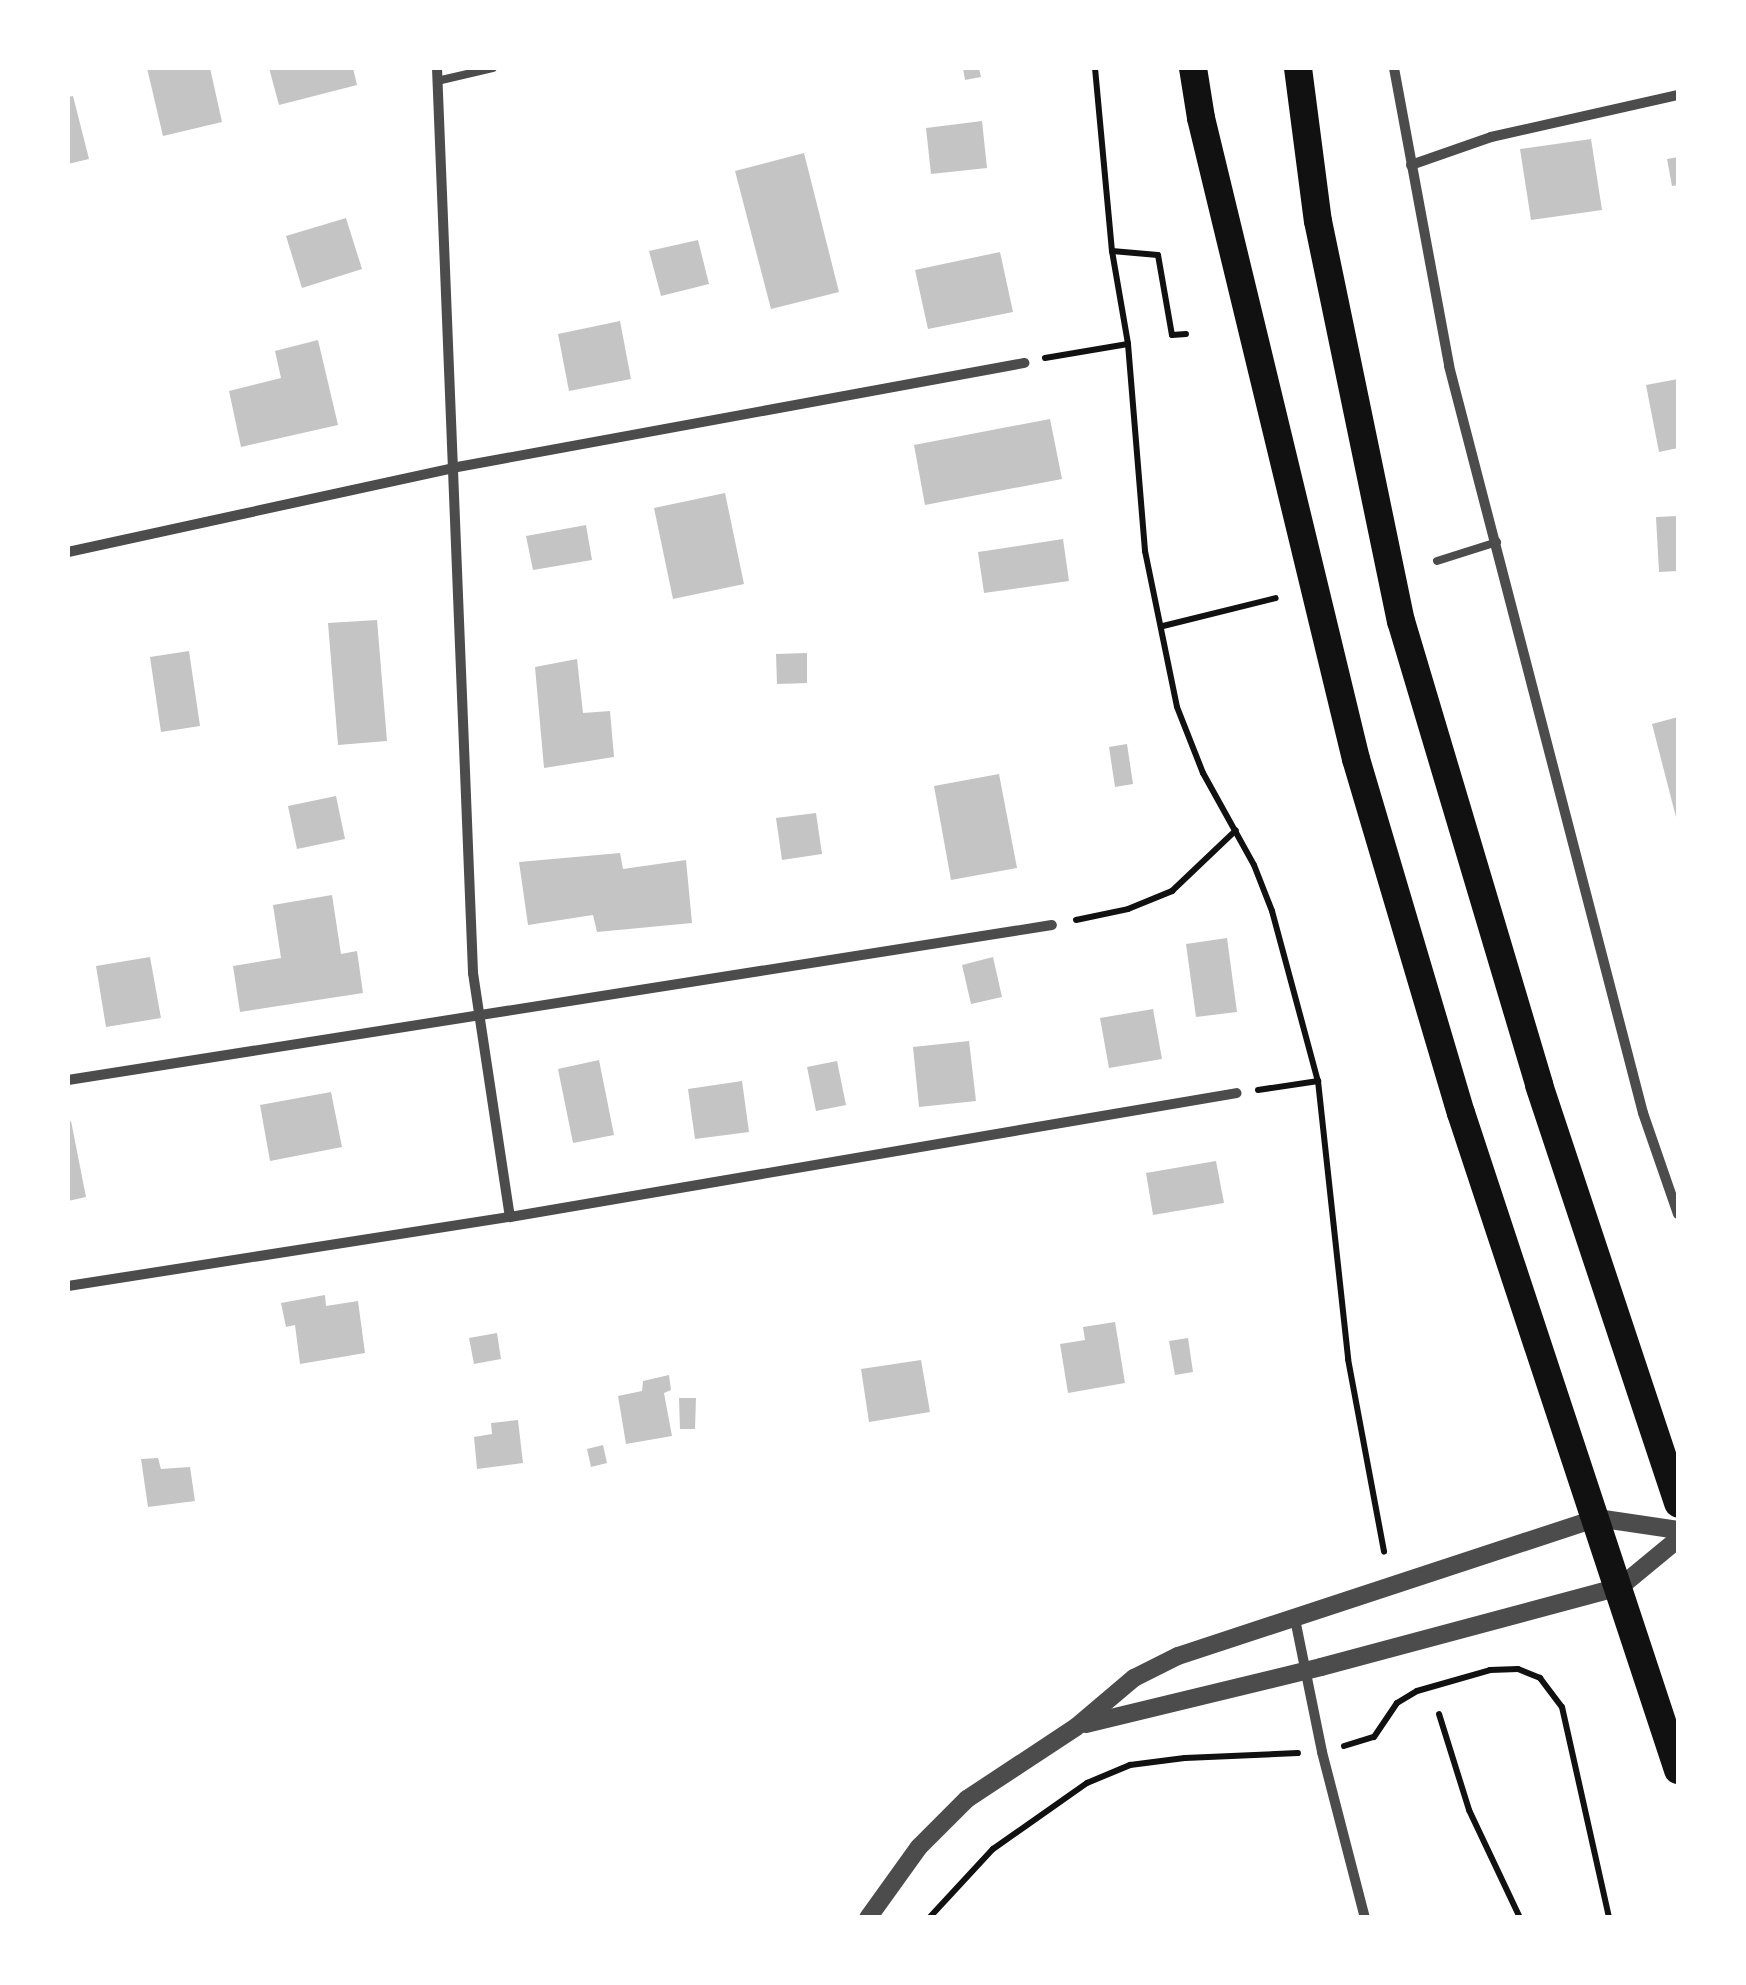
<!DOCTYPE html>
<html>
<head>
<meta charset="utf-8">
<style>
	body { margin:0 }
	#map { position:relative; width:1746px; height:1985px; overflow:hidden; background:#fff; font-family:"PT Sans",sans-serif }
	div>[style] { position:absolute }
	.building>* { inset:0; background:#c4c4c4 }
	.path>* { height:6px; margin:-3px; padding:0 3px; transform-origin:3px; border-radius:3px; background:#111 }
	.service>* { height:8px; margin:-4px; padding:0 4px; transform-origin:4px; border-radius:4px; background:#4c4c4c }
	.minor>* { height:10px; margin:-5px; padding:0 5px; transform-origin:5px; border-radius:5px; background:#4c4c4c }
	.tertiary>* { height:18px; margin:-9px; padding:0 9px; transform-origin:9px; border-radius:9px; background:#4c4c4c }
	.trunk>* { height:28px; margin:-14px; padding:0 14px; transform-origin:14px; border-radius:14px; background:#111 }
	span { translate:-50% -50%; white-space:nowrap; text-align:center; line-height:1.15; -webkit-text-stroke:10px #fff; paint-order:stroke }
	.frame { position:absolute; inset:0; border:70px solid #fff; pointer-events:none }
</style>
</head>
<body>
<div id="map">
	<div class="building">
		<div style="clip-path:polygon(147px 68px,210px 68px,222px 122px,163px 136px)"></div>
		<div style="clip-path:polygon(269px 68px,353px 68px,357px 85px,279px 105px)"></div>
		<div style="clip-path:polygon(963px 68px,979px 68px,981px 77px,965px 80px)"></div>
		<div style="clip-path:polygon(73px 96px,89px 159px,68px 164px,68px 97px)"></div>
		<div style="clip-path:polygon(982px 121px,987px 168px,931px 174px,926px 128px)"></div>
		<div style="clip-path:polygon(1591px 139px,1602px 210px,1531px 220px,1520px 149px)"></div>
		<div style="clip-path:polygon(804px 153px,839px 292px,771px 309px,735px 171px)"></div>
		<div style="clip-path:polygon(1678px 157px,1678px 185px,1672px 186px,1667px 159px)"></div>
		<div style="clip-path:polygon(346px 218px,362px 269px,302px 288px,286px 236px)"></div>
		<div style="clip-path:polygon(698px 240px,709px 284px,661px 296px,649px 251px)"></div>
		<div style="clip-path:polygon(1000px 252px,1013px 312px,928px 329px,915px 270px)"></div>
		<div style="clip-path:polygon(620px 321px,631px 379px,569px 391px,558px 334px)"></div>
		<div style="clip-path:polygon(318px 340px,338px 425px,241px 447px,229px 391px,281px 378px,275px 351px)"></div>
		<div style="clip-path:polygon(1678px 379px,1678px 448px,1659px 452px,1646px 385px)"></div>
		<div style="clip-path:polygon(1050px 419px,1062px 479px,925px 505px,914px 445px)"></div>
		<div style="clip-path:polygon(725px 493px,744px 584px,673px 599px,654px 508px)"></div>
		<div style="clip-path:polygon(1678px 516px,1678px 571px,1659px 572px,1656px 517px)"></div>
		<div style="clip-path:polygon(586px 525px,592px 560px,533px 570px,526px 536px)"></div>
		<div style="clip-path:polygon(1063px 539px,1069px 581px,984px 593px,978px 552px)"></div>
		<div style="clip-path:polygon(377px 620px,387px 741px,338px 745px,328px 623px)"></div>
		<div style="clip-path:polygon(189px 651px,200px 726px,161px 732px,150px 657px)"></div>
		<div style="clip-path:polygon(807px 653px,807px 683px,777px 684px,776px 654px)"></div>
		<div style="clip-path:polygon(577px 659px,583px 713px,610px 711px,614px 757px,544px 768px,535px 667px)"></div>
		<div style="clip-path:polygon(1678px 717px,1678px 820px,1677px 821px,1652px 724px)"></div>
		<div style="clip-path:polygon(1127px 744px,1133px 784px,1115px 787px,1109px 747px)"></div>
		<div style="clip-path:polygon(999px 774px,1017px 868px,951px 880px,934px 786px)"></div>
		<div style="clip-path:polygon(336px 796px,345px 839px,297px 849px,288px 806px)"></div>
		<div style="clip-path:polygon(816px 813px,822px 854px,782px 860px,776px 818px)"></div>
		<div style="clip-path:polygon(620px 853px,623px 869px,686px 860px,692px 923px,597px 932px,593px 915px,528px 925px,519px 862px)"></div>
		<div style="clip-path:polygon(332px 895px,341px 954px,357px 951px,363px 993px,240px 1012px,233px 966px,281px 958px,273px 905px)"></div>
		<div style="clip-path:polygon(1227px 938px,1237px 1012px,1196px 1017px,1186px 944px)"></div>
		<div style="clip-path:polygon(150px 957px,161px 1018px,106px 1027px,96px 966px)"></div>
		<div style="clip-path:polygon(993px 957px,1002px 997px,971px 1004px,962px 965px)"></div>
		<div style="clip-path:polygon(1153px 1009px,1162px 1059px,1109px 1068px,1100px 1018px)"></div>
		<div style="clip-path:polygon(969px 1041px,976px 1101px,919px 1107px,913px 1047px)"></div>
		<div style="clip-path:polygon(599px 1060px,614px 1135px,573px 1143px,558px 1069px)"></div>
		<div style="clip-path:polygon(837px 1061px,846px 1105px,816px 1111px,807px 1067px)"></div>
		<div style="clip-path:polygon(742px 1081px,749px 1132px,695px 1139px,688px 1089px)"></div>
		<div style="clip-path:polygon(331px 1092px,342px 1147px,270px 1161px,260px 1105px)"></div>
		<div style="clip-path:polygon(71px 1121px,86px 1197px,68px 1201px,68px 1122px)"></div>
		<div style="clip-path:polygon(1216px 1161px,1224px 1203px,1153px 1215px,1146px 1173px)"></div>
		<div style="clip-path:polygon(325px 1295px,326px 1306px,358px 1301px,365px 1353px,300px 1364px,295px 1325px,286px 1327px,281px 1303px)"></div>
		<div style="clip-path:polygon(1115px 1322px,1125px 1383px,1068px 1393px,1060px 1344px,1085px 1340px,1083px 1327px)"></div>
		<div style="clip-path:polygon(497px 1333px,501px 1359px,474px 1364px,469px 1338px)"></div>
		<div style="clip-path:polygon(1188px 1338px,1193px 1372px,1175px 1375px,1169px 1341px)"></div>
		<div style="clip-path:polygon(921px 1360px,930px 1412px,869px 1422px,861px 1369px)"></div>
		<div style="clip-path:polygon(669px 1375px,671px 1390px,664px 1393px,672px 1436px,626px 1444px,618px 1396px,642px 1391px,643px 1381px)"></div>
		<div style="clip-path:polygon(679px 1398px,696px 1398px,695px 1429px,680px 1429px)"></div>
		<div style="clip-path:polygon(518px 1420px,523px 1463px,477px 1469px,474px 1437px,492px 1434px,491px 1423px)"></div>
		<div style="clip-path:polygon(603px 1445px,607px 1463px,591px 1467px,587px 1449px)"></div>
		<div style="clip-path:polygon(158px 1458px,161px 1469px,190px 1467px,195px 1501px,148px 1507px,141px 1459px)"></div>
	</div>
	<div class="path">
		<div style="left:1095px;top:68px;width:184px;rotate:84.7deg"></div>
		<div style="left:1112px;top:251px;width:94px;rotate:80.2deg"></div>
		<div style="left:1128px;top:344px;width:208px;rotate:85.3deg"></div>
		<div style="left:1145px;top:551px;width:159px;rotate:78.4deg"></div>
		<div style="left:1177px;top:707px;width:71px;rotate:68.5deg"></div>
		<div style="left:1203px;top:773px;width:105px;rotate:61deg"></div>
		<div style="left:1254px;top:865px;width:49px;rotate:68.6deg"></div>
		<div style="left:1272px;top:911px;width:176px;rotate:74.9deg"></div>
		<div style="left:1318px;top:1081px;width:280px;rotate:83.8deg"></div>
		<div style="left:1348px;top:1359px;width:196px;rotate:79.4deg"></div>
		<div style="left:1112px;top:251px;width:46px;rotate:5deg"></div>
		<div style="left:1158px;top:255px;width:81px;rotate:80.1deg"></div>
		<div style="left:1172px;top:335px;width:14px;rotate:-4deg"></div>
		<div style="left:1045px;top:358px;width:84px;rotate:-9.6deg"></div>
		<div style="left:1163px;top:626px;width:116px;rotate:-13.9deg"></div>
		<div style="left:1076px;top:920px;width:53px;rotate:-11.9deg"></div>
		<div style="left:1128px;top:909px;width:48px;rotate:-22.2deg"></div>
		<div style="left:1172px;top:891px;width:88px;rotate:-43.6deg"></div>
		<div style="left:1258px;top:1090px;width:61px;rotate:-8.5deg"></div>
		<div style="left:1439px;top:1714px;width:101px;rotate:72.6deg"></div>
		<div style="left:1469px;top:1810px;width:119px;rotate:64.7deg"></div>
		<div style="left:1344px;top:1746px;width:31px;rotate:-17deg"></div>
		<div style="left:1374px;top:1737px;width:41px;rotate:-55.9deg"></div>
		<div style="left:1397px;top:1703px;width:23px;rotate:-31deg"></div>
		<div style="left:1417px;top:1691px;width:76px;rotate:-16deg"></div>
		<div style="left:1490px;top:1670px;width:28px;rotate:-2deg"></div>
		<div style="left:1518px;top:1669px;width:24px;rotate:22deg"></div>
		<div style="left:1540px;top:1678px;width:36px;rotate:53deg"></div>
		<div style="left:1562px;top:1707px;width:216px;rotate:77.4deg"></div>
		<div style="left:929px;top:1918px;width:94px;rotate:-47.2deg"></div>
		<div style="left:993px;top:1849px;width:115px;rotate:-35.1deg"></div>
		<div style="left:1087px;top:1783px;width:47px;rotate:-22.7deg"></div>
		<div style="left:1130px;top:1765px;width:55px;rotate:-7.3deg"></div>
		<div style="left:1185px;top:1758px;width:113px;rotate:-2.5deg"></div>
	</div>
	<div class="service">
		<div style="left:437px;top:81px;width:57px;rotate:-13.1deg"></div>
		<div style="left:1437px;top:561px;width:63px;rotate:-17.6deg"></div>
	</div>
	<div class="minor">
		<div style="left:437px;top:68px;width:906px;rotate:87.72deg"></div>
		<div style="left:473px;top:973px;width:247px;rotate:81.4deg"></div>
		<div style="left:1394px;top:68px;width:303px;rotate:79.5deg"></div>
		<div style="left:1449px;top:366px;width:772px;rotate:75.44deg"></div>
		<div style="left:1643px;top:1113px;width:107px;rotate:70.9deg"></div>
		<div style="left:1411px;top:165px;width:85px;rotate:-19.3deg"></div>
		<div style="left:1491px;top:137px;width:192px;rotate:-12.7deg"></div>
		<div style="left:68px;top:552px;width:393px;rotate:-12.3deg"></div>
		<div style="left:452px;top:468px;width:582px;rotate:-10.4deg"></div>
		<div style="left:68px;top:1080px;width:996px;rotate:-8.95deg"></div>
		<div style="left:68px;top:1286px;width:447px;rotate:-8.9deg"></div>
		<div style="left:510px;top:1217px;width:737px;rotate:-9.68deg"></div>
		<div style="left:1295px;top:1619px;width:136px;rotate:78.5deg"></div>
		<div style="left:1322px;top:1752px;width:171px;rotate:75.5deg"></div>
	</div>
	<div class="tertiary">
		<div style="left:1086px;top:1724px;width:242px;rotate:-13.6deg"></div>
		<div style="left:1321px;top:1667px;width:310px;rotate:-15deg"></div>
		<div style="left:1620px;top:1587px;width:75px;rotate:-39.6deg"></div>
		<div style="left:868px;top:1918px;width:87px;rotate:-54.3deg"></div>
		<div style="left:919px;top:1847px;width:68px;rotate:-45deg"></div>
		<div style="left:967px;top:1799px;width:131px;rotate:-33.4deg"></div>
		<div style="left:1076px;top:1727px;width:76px;rotate:-40.2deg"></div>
		<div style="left:1134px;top:1678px;width:49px;rotate:-26.6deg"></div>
		<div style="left:1178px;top:1656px;width:441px;rotate:-18.2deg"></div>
		<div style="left:1597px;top:1518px;width:82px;rotate:8.4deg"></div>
	</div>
	<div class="trunk">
		<div style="left:1193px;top:68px;width:51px;rotate:80.9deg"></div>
		<div style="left:1201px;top:118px;width:659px;rotate:76.41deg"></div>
		<div style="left:1356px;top:759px;width:369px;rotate:73.5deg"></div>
		<div style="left:1461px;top:1113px;width:692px;rotate:71.72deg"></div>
		<div style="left:1298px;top:68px;width:154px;rotate:82.6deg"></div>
		<div style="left:1318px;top:221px;width:409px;rotate:78.3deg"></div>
		<div style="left:1401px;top:621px;width:484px;rotate:73.4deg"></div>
		<div style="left:1539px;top:1085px;width:441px;rotate:71.6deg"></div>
	</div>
	<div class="frame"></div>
</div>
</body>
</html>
